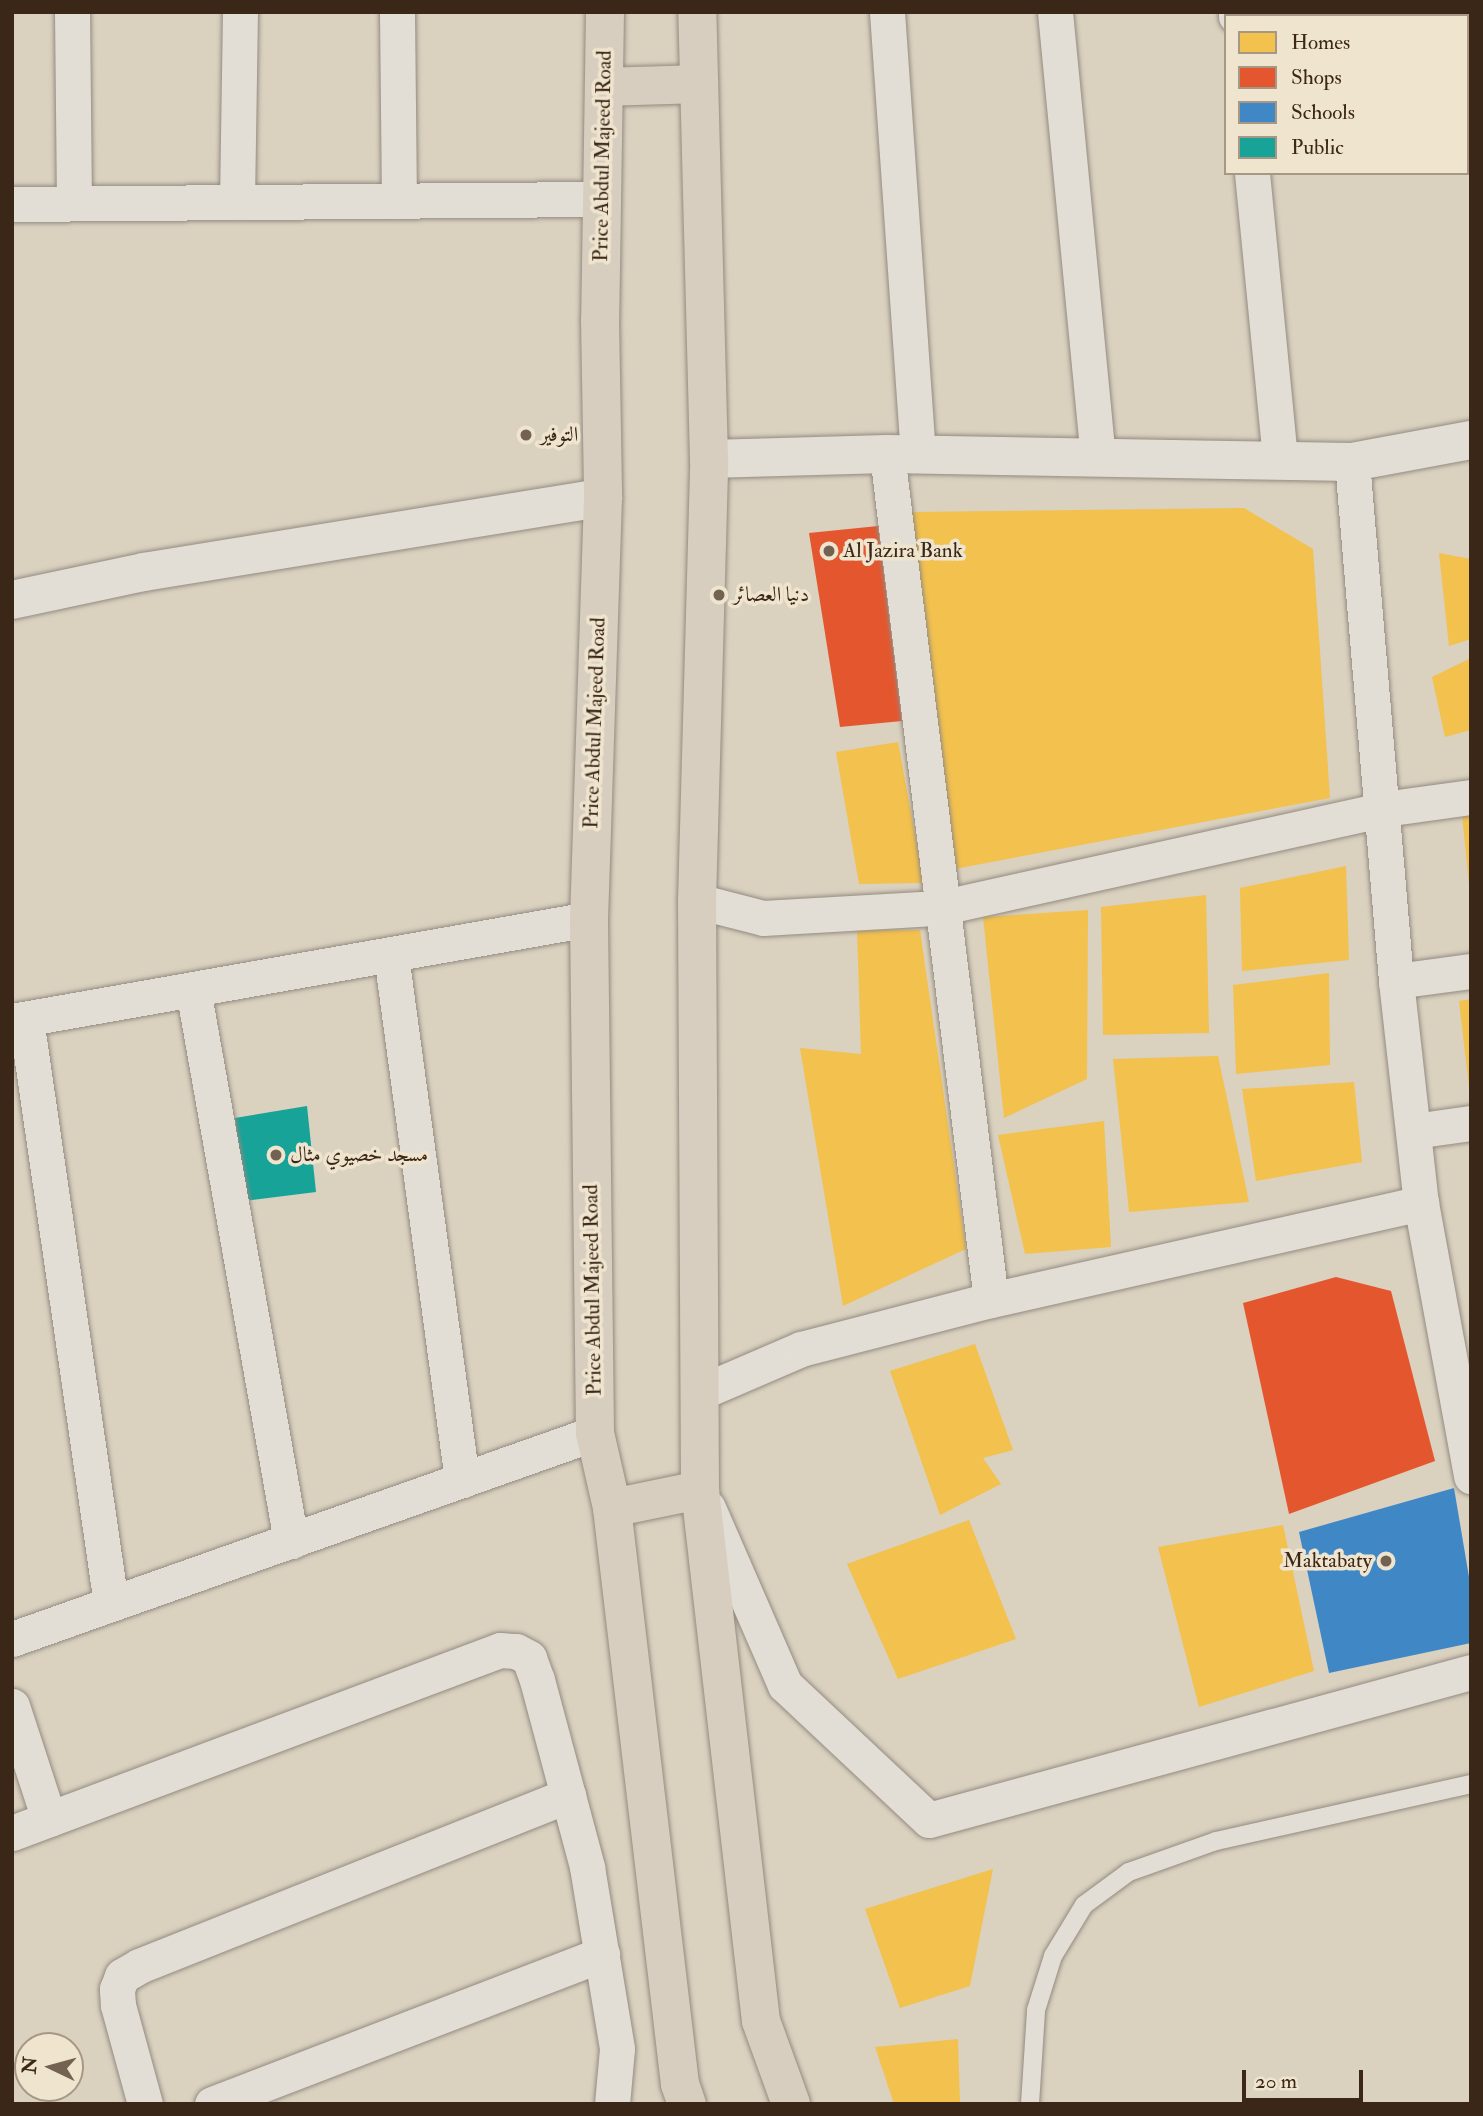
<!DOCTYPE html>
<html>
<head>
<meta charset="utf-8">
<style>
	body { margin:0 }
	#map { position:relative; width:1483px; height:2116px; overflow:hidden; background:#dad1bf; font-family:"IM FELL Double Pica",Amiri,serif }
	div>[style] { position:absolute }
	.homes>* { inset:0; background:#f2c14e }
	.shops>* { inset:0; background:#e4572e }
	.schools>* { inset:0; background:#3f88c5 }
	.public>* { inset:0; background:#17a398 }
	.roads { filter:drop-shadow(0 0 2px #938b80) drop-shadow(0 0 2px #938b80) }
	.service>* { height:18px; margin:-9px; padding:0 9px; transform-origin:9px; border-radius:9px; background:#e2ded5 }
	.minor>* { height:35px; margin:-17.5px; padding:0 17.5px; transform-origin:17.5px; border-radius:17.5px; background:#e2ded5 }
	.tertiary>* { height:38px; margin:-19px; padding:0 19px; transform-origin:19px; border-radius:19px; background:#e2ded5 }
	.primary>* { height:38px; margin:-19px; padding:0 19px; transform-origin:19px; border-radius:19px; background:#d7cec0 }
	.dots>* { width:19px; height:19px; translate:-50% -50%; box-sizing:border-box; border:4px solid #efe4ce; border-radius:50% }
	span { translate:-50% -50%; white-space:nowrap; text-align:center; line-height:1.15; -webkit-text-stroke:7px #efe4ce; paint-order:stroke }
	.street-label { font-size:21px; color:#3b2718 }
	.poi-label { font-size:21px; color:#3b2718 }
	.left { translate:0 -50%; text-align:left }
	.right { translate:-100% -50%; text-align:right }
	.frame { position:absolute; inset:0; border:14px solid #3b2718; pointer-events:none }
	.legend { position:absolute; left:1224px; top:14px; width:245px; height:161px; box-sizing:border-box; background:#efe4ce; border:2px solid #a79885; margin:0; padding:9px 12px; list-style:none; font-size:21px; color:#3b2718 }
	.legend li { display:flex; align-items:center; gap:14px; height:35px }
	.legend b { width:35px; border:2px solid #a79885 }
	.north { position:absolute; left:14px; top:2032px; width:70px; height:70px; box-sizing:border-box; background:#efe4ce; border:2px solid #a79885; border-radius:50%; rotate:275deg; font-size:19px; font-weight:700; line-height:28px; text-align:center; color:#3b2718 }
	.north::after { content:''; display:block; margin:auto; width:24px; height:32px; background:#736252; clip-path:polygon(50% 0,100% 100%,50% 72%,0 100%) }
	.scale { position:absolute; left:1242px; top:2070px; width:121px; height:32px; box-sizing:border-box; border:4px solid #3b2718; border-top:0; padding-left:9px; font-size:21px; line-height:24px; white-space:nowrap; color:#3b2718; -webkit-text-stroke:5px #efe4ce; paint-order:stroke }
</style>
</head>
<body>
<div id="map">
	<div class="homes">
		<div style="clip-path:polygon(1244px 508px,1313px 549px,1330px 798px,949px 870px,912px 512px)"></div>
		<div style="clip-path:polygon(1439px 553px,1471px 559px,1471px 639px,1449px 646px)"></div>
		<div style="clip-path:polygon(1471px 658px,1471px 730px,1445px 737px,1432px 677px)"></div>
		<div style="clip-path:polygon(898px 742px,924px 883px,859px 884px,836px 752px)"></div>
		<div style="clip-path:polygon(1471px 814px,1471px 884px,1469px 884px,1462px 815px)"></div>
		<div style="clip-path:polygon(1346px 866px,1349px 960px,1242px 971px,1240px 888px)"></div>
		<div style="clip-path:polygon(1206px 895px,1209px 1033px,1103px 1035px,1101px 907px)"></div>
		<div style="clip-path:polygon(1088px 910px,1087px 1079px,1004px 1118px,983px 917px)"></div>
		<div style="clip-path:polygon(857px 930px,920px 930px,966px 1249px,843px 1306px,800px 1048px,861px 1054px)"></div>
		<div style="clip-path:polygon(1329px 973px,1330px 1065px,1236px 1074px,1233px 985px)"></div>
		<div style="clip-path:polygon(1471px 999px,1471px 1087px,1469px 1087px,1459px 1001px)"></div>
		<div style="clip-path:polygon(1218px 1056px,1249px 1202px,1129px 1212px,1113px 1059px)"></div>
		<div style="clip-path:polygon(1354px 1082px,1362px 1162px,1256px 1181px,1242px 1089px)"></div>
		<div style="clip-path:polygon(1104px 1121px,1111px 1247px,1025px 1254px,998px 1135px)"></div>
		<div style="clip-path:polygon(975px 1344px,1013px 1450px,983px 1458px,1001px 1484px,940px 1515px,890px 1371px)"></div>
		<div style="clip-path:polygon(969px 1520px,1016px 1639px,898px 1679px,847px 1564px)"></div>
		<div style="clip-path:polygon(1283px 1525px,1314px 1671px,1199px 1707px,1158px 1547px)"></div>
		<div style="clip-path:polygon(993px 1869px,970px 1986px,900px 2008px,865px 1909px)"></div>
		<div style="clip-path:polygon(958px 2039px,960px 2104px,894px 2104px,875px 2047px)"></div>
	</div>
	<div class="shops">
		<div style="clip-path:polygon(878px 526px,902px 721px,840px 727px,809px 533px)"></div>
		<div style="clip-path:polygon(1336px 1277px,1391px 1291px,1435px 1461px,1289px 1514px,1243px 1303px)"></div>
	</div>
	<div class="schools">
		<div style="clip-path:polygon(1454px 1488px,1471px 1589px,1471px 1643px,1329px 1673px,1299px 1532px)"></div>
	</div>
	<div class="public">
		<div style="clip-path:polygon(307px 1106px,316px 1192px,244px 1201px,235px 1118px)"></div>
	</div>
	<div class="roads">
		<div class="service">
			<div style="left:1030px;top:2104px;width:94px;rotate:-86.3deg"></div>
			<div style="left:1036px;top:2010px;width:57px;rotate:-72.5deg"></div>
			<div style="left:1053px;top:1956px;width:60px;rotate:-58.7deg"></div>
			<div style="left:1084px;top:1905px;width:56px;rotate:-36.3deg"></div>
			<div style="left:1129px;top:1872px;width:92px;rotate:-19.6deg"></div>
			<div style="left:1216px;top:1841px;width:261px;rotate:-12.6deg"></div>
		</div>
		<div class="minor">
			<div style="left:72px;top:12px;width:191px;rotate:89.4deg"></div>
			<div style="left:397px;top:12px;width:189px;rotate:89.4deg"></div>
			<div style="left:887px;top:12px;width:443px;rotate:86deg"></div>
			<div style="left:1055px;top:12px;width:447px;rotate:84.5deg"></div>
			<div style="left:1236px;top:12px;width:4px;rotate:90deg"></div>
			<div style="left:1252px;top:173px;width:288px;rotate:84.4deg"></div>
			<div style="left:237px;top:202px;width:190px;rotate:-89.1deg"></div>
			<div style="left:12px;top:204px;width:590px;rotate:-0.49deg"></div>
			<div style="left:887px;top:454px;width:852px;rotate:82.99deg"></div>
			<div style="left:1352px;top:462px;width:521px;rotate:85.15deg"></div>
			<div style="left:1396px;top:981px;width:223px;rotate:83.6deg"></div>
			<div style="left:1421px;top:1203px;width:278px;rotate:79.6deg"></div>
			<div style="left:697px;top:901px;width:68px;rotate:14.4deg"></div>
			<div style="left:763px;top:918px;width:176px;rotate:-3.3deg"></div>
			<div style="left:939px;top:908px;width:456px;rotate:-12.5deg"></div>
			<div style="left:1384px;top:809px;width:88px;rotate:-7.9deg"></div>
			<div style="left:391px;top:955px;width:530px;rotate:82.3deg"></div>
			<div style="left:1396px;top:981px;width:76px;rotate:-7.6deg"></div>
			<div style="left:193px;top:989px;width:561px;rotate:79.93deg"></div>
			<div style="left:26px;top:1019px;width:591px;rotate:81.73deg"></div>
			<div style="left:12px;top:1021px;width:586px;rotate:-10.02deg"></div>
			<div style="left:1414px;top:1131px;width:58px;rotate:-8deg"></div>
			<div style="left:699px;top:1393px;width:111px;rotate:-23.3deg"></div>
			<div style="left:801px;top:1349px;width:196px;rotate:-14.5deg"></div>
			<div style="left:991px;top:1300px;width:441px;rotate:-12.7deg"></div>
			<div style="left:708px;top:1508px;width:193px;rotate:66.5deg"></div>
			<div style="left:785px;top:1685px;width:197px;rotate:43.2deg"></div>
			<div style="left:929px;top:1820px;width:562px;rotate:-15.27deg"></div>
			<div style="left:12px;top:1639px;width:618px;rotate:-19.46deg"></div>
			<div style="left:12px;top:1706px;width:119px;rotate:71.9deg"></div>
			<div style="left:12px;top:1833px;width:521px;rotate:-20.56deg"></div>
			<div style="left:500px;top:1650px;width:16px;rotate:4deg"></div>
			<div style="left:516px;top:1651px;width:15px;rotate:28deg"></div>
			<div style="left:529px;top:1658px;width:23px;rotate:70deg"></div>
			<div style="left:537px;top:1680px;width:194px;rotate:75deg"></div>
			<div style="left:587px;top:1867px;width:184px;rotate:80.6deg"></div>
			<div style="left:617px;top:2049px;width:55px;rotate:95.2deg"></div>
			<div style="left:145px;top:2104px;width:103px;rotate:-105.3deg"></div>
			<div style="left:118px;top:2005px;width:16px;rotate:-94deg"></div>
			<div style="left:117px;top:1989px;width:14px;rotate:-69deg"></div>
			<div style="left:122px;top:1976px;width:20px;rotate:-30deg"></div>
			<div style="left:139px;top:1966px;width:462px;rotate:-21.7deg"></div>
			<div style="left:212px;top:2104px;width:418px;rotate:-21deg"></div>
		</div>
		<div class="tertiary">
			<div style="left:709px;top:459px;width:178px;rotate:-1.6deg"></div>
			<div style="left:887px;top:454px;width:465px;rotate:1deg"></div>
			<div style="left:1352px;top:462px;width:121px;rotate:-10.5deg"></div>
			<div style="left:12px;top:600px;width:135px;rotate:-12deg"></div>
			<div style="left:144px;top:572px;width:465px;rotate:-9.2deg"></div>
		</div>
		<div class="primary">
			<div style="left:605px;top:12px;width:307px;rotate:90.9deg"></div>
			<div style="left:600px;top:319px;width:179px;rotate:89deg"></div>
			<div style="left:603px;top:498px;width:421px;rotate:91.9deg"></div>
			<div style="left:589px;top:919px;width:514px;rotate:89.33deg"></div>
			<div style="left:595px;top:1433px;width:77px;rotate:77.2deg"></div>
			<div style="left:612px;top:1508px;width:90px;rotate:-11.6deg"></div>
			<div style="left:700px;top:1490px;width:589px;rotate:-90.29deg"></div>
			<div style="left:697px;top:901px;width:442px;rotate:-88.4deg"></div>
			<div style="left:709px;top:459px;width:447px;rotate:-91.5deg"></div>
			<div style="left:604px;top:87px;width:95px;rotate:-1.8deg"></div>
			<div style="left:700px;top:1490px;width:534px;rotate:83.45deg"></div>
			<div style="left:761px;top:2021px;width:88px;rotate:70.1deg"></div>
			<div style="left:612px;top:1508px;width:580px;rotate:83.27deg"></div>
			<div style="left:680px;top:2084px;width:21px;rotate:71deg"></div>
		</div>
	</div>
	<div class="dots">
		<div style="left:526px;top:435px;background:#736252"></div>
		<div style="left:829px;top:551px;background:#736252"></div>
		<div style="left:719px;top:595px;background:#736252"></div>
		<div style="left:276px;top:1155px;background:#736252"></div>
		<div style="left:1386px;top:1561px;background:#736252"></div>
	</div>
	<div class="street-label">
		<span style="left:603px;top:156px;rotate:-89deg">Price Abdul Majeed Road</span>
		<span style="left:595px;top:723px;rotate:-88deg">Price Abdul Majeed Road</span>
		<span style="left:593px;top:1290px;rotate:-91deg">Price Abdul Majeed Road</span>
	</div>
	<div class="poi-label">
		<span class="left" style="left:540px;top:435px">التوفير</span>
		<span class="left" style="left:843px;top:551px">Al Jazira Bank</span>
		<span class="left" style="left:733px;top:595px">دنيا العصائر</span>
		<span class="left" style="left:290px;top:1155px">مسجد خصيوي مثال</span>
		<span class="right" style="left:1372px;top:1561px">Maktabaty</span>
	</div>
	<div class="frame"></div>
	<ul class="legend">
	<li><b style="height:19px;background:#f2c14e"></b>Homes</li>
	<li><b style="height:19px;background:#e4572e"></b>Shops</li>
	<li><b style="height:19px;background:#3f88c5"></b>Schools</li>
	<li><b style="height:19px;background:#17a398"></b>Public</li>
	</ul>
	<div class="north">N</div>
	<div class="scale">20 m</div>
</div>
</body>
</html>
